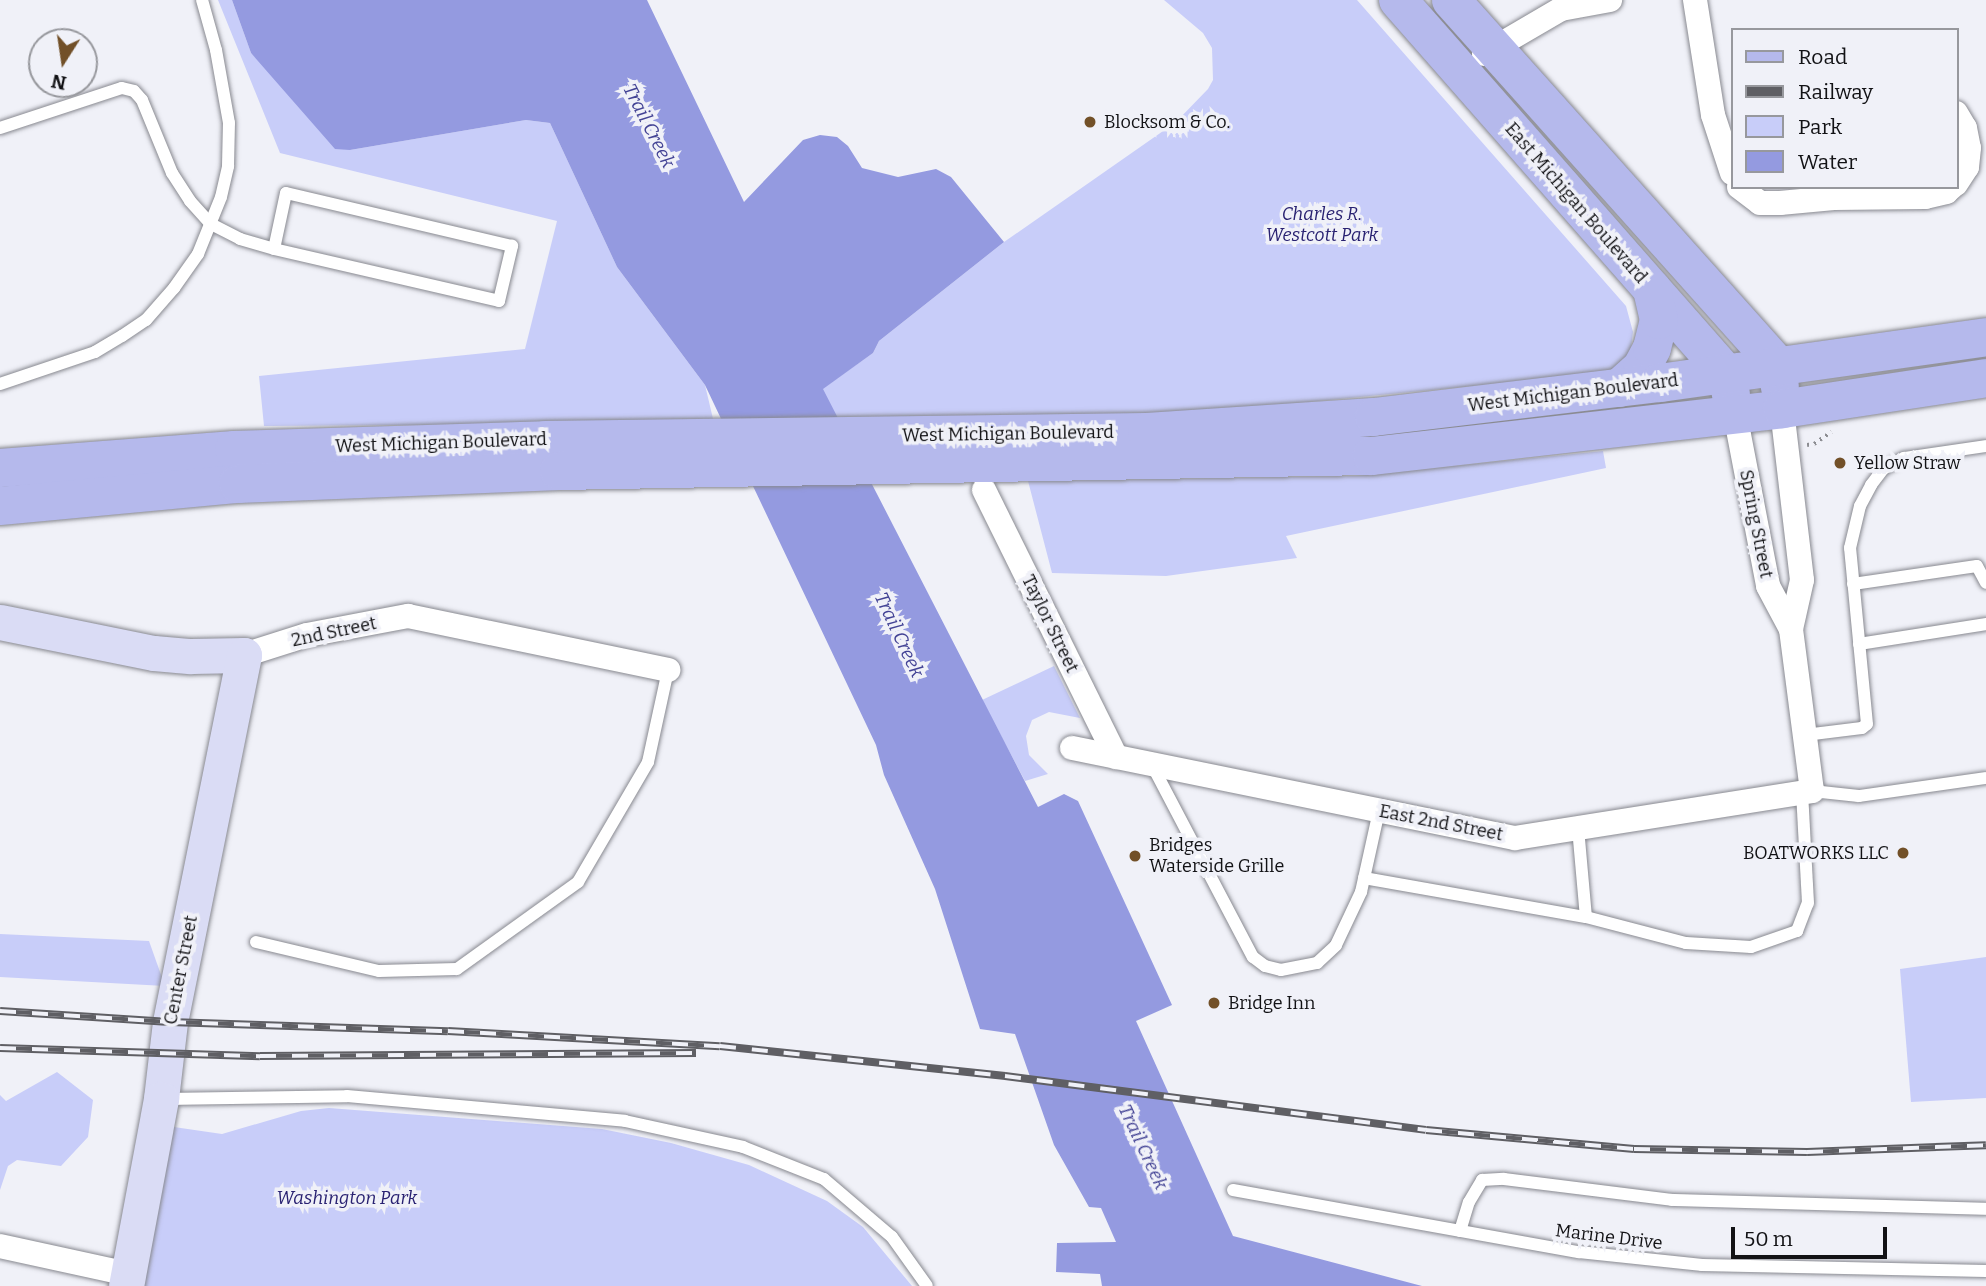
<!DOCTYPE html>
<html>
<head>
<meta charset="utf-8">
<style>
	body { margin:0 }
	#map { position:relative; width:1986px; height:1286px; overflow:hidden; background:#f0f1f8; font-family:Bitter,serif }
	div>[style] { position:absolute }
	.green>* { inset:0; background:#c8cdf9 }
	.water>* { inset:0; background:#949ae0 }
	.path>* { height:3.5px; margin-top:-1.75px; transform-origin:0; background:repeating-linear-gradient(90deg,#8c8d92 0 2px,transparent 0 7px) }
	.roads { filter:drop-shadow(0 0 2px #888990) drop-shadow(0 0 2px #888990) }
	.lane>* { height:12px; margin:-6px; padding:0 6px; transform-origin:6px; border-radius:6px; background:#fff }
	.street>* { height:24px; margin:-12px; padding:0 12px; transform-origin:12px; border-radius:12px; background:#fff }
	.secondary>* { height:35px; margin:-17.5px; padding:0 17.5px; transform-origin:17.5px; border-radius:17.5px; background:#dadcf5 }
	.primary>* { height:38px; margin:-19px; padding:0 19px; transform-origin:19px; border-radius:19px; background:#b5b9ec }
	.rail>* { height:8px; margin-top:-4px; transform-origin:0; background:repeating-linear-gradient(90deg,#f0f1f8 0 16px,#5f5f64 0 32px); box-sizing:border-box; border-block:2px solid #5f5f64 }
	.dots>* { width:19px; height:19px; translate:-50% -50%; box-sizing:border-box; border:4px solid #f0f1f8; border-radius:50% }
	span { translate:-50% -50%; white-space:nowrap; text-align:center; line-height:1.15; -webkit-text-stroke:7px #f0f1f8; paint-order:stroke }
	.poi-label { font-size:18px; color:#121215 }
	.left { translate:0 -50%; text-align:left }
	.right { translate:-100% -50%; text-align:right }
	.street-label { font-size:18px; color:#121215 }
	.park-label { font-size:18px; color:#282171; font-style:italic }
	.water-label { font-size:19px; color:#434395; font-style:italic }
	.legend { position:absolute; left:1731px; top:28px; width:228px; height:161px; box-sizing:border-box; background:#f0f1f8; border:2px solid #97989d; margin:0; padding:9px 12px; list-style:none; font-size:21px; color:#121215 }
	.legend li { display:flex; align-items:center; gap:14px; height:35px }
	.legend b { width:35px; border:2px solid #97989d }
	.north { position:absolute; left:28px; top:28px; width:70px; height:70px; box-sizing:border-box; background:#f0f1f8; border:2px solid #97989d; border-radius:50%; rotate:192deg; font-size:19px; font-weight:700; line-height:28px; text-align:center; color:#121215 }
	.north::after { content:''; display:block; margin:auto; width:24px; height:32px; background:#725028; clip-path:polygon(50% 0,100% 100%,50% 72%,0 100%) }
	.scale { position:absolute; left:1731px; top:1227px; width:156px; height:32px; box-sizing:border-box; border:4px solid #121215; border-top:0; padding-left:9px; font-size:21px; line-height:24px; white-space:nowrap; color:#121215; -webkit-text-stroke:5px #f0f1f8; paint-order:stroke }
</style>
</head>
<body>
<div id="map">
	<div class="green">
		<div style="clip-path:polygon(218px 0,232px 0,251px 53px,350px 150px,526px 120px,550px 123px,617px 267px,705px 385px,714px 423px,264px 426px,259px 376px,525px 349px,557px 221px,280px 153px)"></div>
		<div style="clip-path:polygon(1164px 0,1357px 0,1626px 306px,1633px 332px,1631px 348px,1625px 359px,1615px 368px,1595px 374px,1195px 413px,838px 421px,822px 389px,873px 353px,879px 341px,1004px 242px,1176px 122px,1208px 89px,1213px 80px,1212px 48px,1203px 33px)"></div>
		<div style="clip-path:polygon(1603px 451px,1606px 468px,1286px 536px,1297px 558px,1166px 576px,1052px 573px,1028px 481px,1355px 476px)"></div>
		<div style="clip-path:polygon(1054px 666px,1080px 718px,1049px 712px,1032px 720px,1026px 736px,1029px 755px,1048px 774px,1025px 781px,982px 700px)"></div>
		<div style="clip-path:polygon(0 934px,149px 941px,165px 986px,0 977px)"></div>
		<div style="clip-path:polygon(1986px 957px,1986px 1098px,1911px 1102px,1900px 969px)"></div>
		<div style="clip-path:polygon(57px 1072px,93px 1100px,88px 1137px,61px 1166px,17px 1160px,8px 1166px,0 1190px,0 1095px,6px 1101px)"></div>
		<div style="clip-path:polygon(329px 1108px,602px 1129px,671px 1143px,749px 1165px,827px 1201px,863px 1227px,912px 1286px,136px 1286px,167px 1126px,222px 1134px,301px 1111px)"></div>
	</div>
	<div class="water">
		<div style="clip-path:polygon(232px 0,647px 0,744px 202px,803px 140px,820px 135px,837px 137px,848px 146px,862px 168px,898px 177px,936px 169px,951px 177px,1004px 242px,879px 341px,873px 353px,823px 389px,1038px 807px,1064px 794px,1078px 801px,1172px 1005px,1136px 1021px,1233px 1236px,1422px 1286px,1102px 1286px,1100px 1274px,1056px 1272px,1057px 1243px,1116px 1242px,1101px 1208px,1089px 1207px,1054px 1145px,1015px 1034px,980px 1029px,935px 889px,884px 775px,876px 745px,705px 385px,617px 267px,550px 123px,526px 120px,350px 150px,335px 149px,251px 53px)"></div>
	</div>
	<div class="path">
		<div style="left:1807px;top:445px;width:7px;rotate:-8deg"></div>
		<div style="left:1814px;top:444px;width:21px;rotate:-35deg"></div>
	</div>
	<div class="roads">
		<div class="lane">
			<div style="left:0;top:128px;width:128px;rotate:-18.2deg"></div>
			<div style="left:122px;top:88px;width:12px;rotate:14deg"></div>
			<div style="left:134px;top:91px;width:12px;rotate:48deg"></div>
			<div style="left:142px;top:100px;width:79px;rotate:67.7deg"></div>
			<div style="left:172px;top:173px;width:33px;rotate:57deg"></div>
			<div style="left:190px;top:201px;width:31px;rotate:48deg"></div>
			<div style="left:211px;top:224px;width:33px;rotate:27deg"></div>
			<div style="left:240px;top:239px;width:35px;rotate:16deg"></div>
			<div style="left:274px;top:249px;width:231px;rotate:13deg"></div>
			<div style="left:499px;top:301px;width:57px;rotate:-76.7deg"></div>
			<div style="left:512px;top:246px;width:232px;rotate:-166.8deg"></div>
			<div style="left:286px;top:193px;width:57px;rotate:102.1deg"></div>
			<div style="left:0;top:384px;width:100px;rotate:-18.6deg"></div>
			<div style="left:95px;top:352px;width:31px;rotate:-31deg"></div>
			<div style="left:122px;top:336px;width:29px;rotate:-34deg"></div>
			<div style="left:146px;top:320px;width:43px;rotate:-48.8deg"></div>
			<div style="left:174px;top:288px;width:42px;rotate:-54.8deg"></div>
			<div style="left:198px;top:254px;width:61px;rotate:-68deg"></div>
			<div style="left:221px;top:197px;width:32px;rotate:-77deg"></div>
			<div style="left:228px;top:166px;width:43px;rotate:-88.7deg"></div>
			<div style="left:229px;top:123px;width:74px;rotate:-100.1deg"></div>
			<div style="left:216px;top:50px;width:52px;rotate:-105.6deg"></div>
			<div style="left:1853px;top:584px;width:125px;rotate:-8.3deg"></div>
			<div style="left:1977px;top:566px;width:19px;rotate:62deg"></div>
			<div style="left:1859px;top:644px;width:129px;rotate:-8.9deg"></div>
			<div style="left:1805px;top:735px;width:57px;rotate:-7deg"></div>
			<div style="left:1862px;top:728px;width:6px;rotate:-39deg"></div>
			<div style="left:1867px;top:724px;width:177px;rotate:-95.5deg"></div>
			<div style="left:1850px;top:548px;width:43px;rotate:-76.6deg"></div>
			<div style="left:1860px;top:506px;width:24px;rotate:-62deg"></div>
			<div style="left:1871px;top:485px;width:20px;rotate:-53deg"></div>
			<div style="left:1883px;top:469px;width:24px;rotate:-28deg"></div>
			<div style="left:1904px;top:458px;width:83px;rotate:-8.3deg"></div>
			<div style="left:1152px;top:765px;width:217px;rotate:62.3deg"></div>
			<div style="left:1253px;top:957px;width:15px;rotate:37deg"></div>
			<div style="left:1265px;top:966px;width:16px;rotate:14deg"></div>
			<div style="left:1281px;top:970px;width:37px;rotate:-11deg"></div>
			<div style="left:1317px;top:963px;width:26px;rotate:-43deg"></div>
			<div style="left:1336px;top:945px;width:59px;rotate:-64.7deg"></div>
			<div style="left:1361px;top:892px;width:83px;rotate:-77.5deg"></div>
			<div style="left:1812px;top:791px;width:47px;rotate:6.1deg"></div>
			<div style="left:1859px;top:796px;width:128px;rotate:-8.1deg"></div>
			<div style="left:1578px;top:828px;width:89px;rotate:84.9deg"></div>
			<div style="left:1364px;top:878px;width:225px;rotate:10deg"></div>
			<div style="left:1586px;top:917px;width:103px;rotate:14.6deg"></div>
			<div style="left:1686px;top:943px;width:65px;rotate:3.5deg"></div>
			<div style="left:1751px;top:947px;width:49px;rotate:-19.2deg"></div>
			<div style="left:1797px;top:931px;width:30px;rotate:-69deg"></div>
			<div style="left:1808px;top:903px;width:110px;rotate:-93.1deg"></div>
			<div style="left:256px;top:942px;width:126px;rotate:13.3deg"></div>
			<div style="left:379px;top:971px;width:78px;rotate:-1.5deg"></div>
			<div style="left:457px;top:969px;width:149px;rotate:-35.7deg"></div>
			<div style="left:578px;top:882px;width:139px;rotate:-59.7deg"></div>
			<div style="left:648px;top:762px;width:94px;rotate:-77.7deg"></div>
			<div style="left:165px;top:1099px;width:182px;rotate:-0.9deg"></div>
			<div style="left:347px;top:1096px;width:279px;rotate:5.1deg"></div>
			<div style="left:625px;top:1121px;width:121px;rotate:12.4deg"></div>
			<div style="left:743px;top:1147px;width:87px;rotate:21.6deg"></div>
			<div style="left:824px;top:1179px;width:89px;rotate:40.5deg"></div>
			<div style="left:892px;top:1237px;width:60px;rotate:54.5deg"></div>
			<div style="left:1233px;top:1190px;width:352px;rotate:10.2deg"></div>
			<div style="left:1579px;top:1252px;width:124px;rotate:6deg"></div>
			<div style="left:1702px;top:1265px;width:284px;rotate:1.2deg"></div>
			<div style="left:1460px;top:1231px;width:30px;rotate:-73deg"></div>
			<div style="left:1469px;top:1202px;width:26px;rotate:-59deg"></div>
			<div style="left:1482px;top:1180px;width:22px;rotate:-3deg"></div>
			<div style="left:1504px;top:1179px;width:169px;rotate:7.1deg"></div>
			<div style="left:1672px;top:1200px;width:314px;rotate:1.6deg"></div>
		</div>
		<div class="street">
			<div style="left:1695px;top:0;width:116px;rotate:81.1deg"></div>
			<div style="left:1713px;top:115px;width:61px;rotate:71.9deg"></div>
			<div style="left:1484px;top:54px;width:89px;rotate:-30.3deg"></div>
			<div style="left:1561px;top:9px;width:50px;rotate:-10.4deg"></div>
			<div style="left:1956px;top:113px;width:17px;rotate:59deg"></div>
			<div style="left:1965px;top:128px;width:20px;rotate:79deg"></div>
			<div style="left:1969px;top:148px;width:19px;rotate:96deg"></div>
			<div style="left:1967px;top:167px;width:20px;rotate:123deg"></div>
			<div style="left:1739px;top:187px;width:26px;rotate:37deg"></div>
			<div style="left:1760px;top:203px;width:20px"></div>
			<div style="left:1780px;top:203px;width:54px;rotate:-5.3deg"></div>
			<div style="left:1834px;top:198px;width:91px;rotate:-0.6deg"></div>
			<div style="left:1925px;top:197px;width:22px;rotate:-13deg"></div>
			<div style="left:1946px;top:192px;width:8px;rotate:-40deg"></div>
			<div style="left:1735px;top:414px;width:175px;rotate:79.1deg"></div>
			<div style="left:1768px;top:586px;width:49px;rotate:61.9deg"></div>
			<div style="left:984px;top:490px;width:298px;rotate:63.7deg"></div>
			<div style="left:244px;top:655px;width:66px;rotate:-17.6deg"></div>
			<div style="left:307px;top:635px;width:103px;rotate:-10.7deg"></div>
			<div style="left:408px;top:616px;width:266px;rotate:11.7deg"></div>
			<div style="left:1072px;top:748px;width:452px;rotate:11.5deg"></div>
			<div style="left:1515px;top:838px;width:301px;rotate:-9deg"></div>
			<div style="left:1812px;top:791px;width:163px;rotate:-97.4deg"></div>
			<div style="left:1791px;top:629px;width:50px;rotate:-77.3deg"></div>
			<div style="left:1802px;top:580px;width:172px;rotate:-96.7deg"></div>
			<div style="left:0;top:1246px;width:131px;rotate:12.3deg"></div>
		</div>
		<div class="secondary">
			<div style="left:0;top:622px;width:157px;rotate:11.4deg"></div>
			<div style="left:154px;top:653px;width:37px;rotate:5deg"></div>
			<div style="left:191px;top:656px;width:53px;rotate:-1.1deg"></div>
			<div style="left:244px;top:655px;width:374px;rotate:101.4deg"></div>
			<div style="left:170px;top:1022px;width:78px;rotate:96.7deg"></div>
			<div style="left:161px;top:1099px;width:190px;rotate:100.6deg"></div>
		</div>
		<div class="primary">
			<div style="left:1398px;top:0;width:498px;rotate:48.7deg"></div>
			<div style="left:1727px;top:374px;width:21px;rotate:79deg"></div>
			<div style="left:1451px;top:0;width:491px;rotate:48.2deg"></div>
			<div style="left:1778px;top:366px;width:21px;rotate:85deg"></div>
			<div style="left:1619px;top:388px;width:31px;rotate:-42deg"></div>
			<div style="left:1642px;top:367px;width:21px;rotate:-62deg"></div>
			<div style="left:1652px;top:348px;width:29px;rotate:-76deg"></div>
			<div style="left:1659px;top:320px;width:32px;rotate:-103deg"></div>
			<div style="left:0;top:468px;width:235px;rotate:-4.4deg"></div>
			<div style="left:234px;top:450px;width:311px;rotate:-1.8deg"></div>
			<div style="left:545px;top:440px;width:602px;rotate:-0.76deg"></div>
			<div style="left:1147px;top:432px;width:227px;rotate:-3.8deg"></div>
			<div style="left:1374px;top:417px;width:288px;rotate:-6.8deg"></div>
			<div style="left:1660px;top:383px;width:329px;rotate:-8deg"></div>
			<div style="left:0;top:506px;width:239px;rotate:-5.3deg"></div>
			<div style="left:238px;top:484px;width:321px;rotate:-2.3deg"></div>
			<div style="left:559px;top:471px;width:813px;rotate:-1.06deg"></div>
			<div style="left:1372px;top:456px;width:413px;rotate:-6.5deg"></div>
			<div style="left:1782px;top:409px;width:206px;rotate:-8.6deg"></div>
		</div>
	</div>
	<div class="rail">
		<div style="left:0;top:1011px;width:170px;rotate:3.7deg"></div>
		<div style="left:170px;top:1022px;width:278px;rotate:1.9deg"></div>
		<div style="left:448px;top:1031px;width:272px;rotate:3.2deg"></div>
		<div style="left:720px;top:1046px;width:287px;rotate:6deg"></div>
		<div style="left:1005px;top:1076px;width:424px;rotate:7.3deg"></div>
		<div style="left:1426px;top:1130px;width:209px;rotate:5.2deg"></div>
		<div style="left:1634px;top:1149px;width:173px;rotate:1deg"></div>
		<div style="left:1807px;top:1152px;width:179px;rotate:-2.2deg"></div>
		<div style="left:0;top:1048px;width:260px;rotate:1.8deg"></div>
		<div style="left:260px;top:1056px;width:436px;rotate:-0.4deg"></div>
	</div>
	<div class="dots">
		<div style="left:1090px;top:122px;background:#725028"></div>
		<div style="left:1840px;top:463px;background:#725028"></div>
		<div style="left:1903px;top:853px;background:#725028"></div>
		<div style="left:1135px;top:856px;background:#725028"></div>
		<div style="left:1214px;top:1003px;background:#725028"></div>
	</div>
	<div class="poi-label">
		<span class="left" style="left:1104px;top:122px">Blocksom &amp; Co.</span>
		<span class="left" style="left:1854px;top:463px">Yellow Straw</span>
		<span class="left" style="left:1149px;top:856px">Bridges<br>Waterside Grille</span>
		<span class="right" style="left:1889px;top:853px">BOATWORKS LLC</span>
		<span class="left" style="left:1228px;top:1003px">Bridge Inn</span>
	</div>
	<div class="street-label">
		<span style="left:1576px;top:203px;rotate:49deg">East Michigan Boulevard</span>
		<span style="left:1573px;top:393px;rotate:-7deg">West Michigan Boulevard</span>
		<span style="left:1008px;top:434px;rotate:-1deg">West Michigan Boulevard</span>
		<span style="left:441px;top:443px;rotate:-2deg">West Michigan Boulevard</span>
		<span style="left:1756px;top:524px;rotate:79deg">Spring Street</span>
		<span style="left:1050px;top:624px;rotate:64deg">Taylor Street</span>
		<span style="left:334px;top:632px;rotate:-12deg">2nd Street</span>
		<span style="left:1441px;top:823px;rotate:11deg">East 2nd Street</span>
		<span style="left:181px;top:970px;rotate:-79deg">Center Street</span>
		<span style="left:1609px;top:1237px;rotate:7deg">Marine Drive</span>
	</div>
	<div class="park-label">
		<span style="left:1322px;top:225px">Charles R.<br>Westcott Park</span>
		<span style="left:347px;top:1198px">Washington Park</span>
	</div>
	<div class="water-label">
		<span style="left:649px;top:126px;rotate:63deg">Trail Creek</span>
		<span style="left:899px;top:635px;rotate:65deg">Trail Creek</span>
		<span style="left:1143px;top:1147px;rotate:65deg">Trail Creek</span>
	</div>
	<ul class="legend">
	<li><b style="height:9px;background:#b5b9ec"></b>Road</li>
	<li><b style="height:9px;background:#5f5f64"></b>Railway</li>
	<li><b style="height:19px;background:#c8cdf9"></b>Park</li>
	<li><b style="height:19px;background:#949ae0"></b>Water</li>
	</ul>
	<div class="north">N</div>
	<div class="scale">50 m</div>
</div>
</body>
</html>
